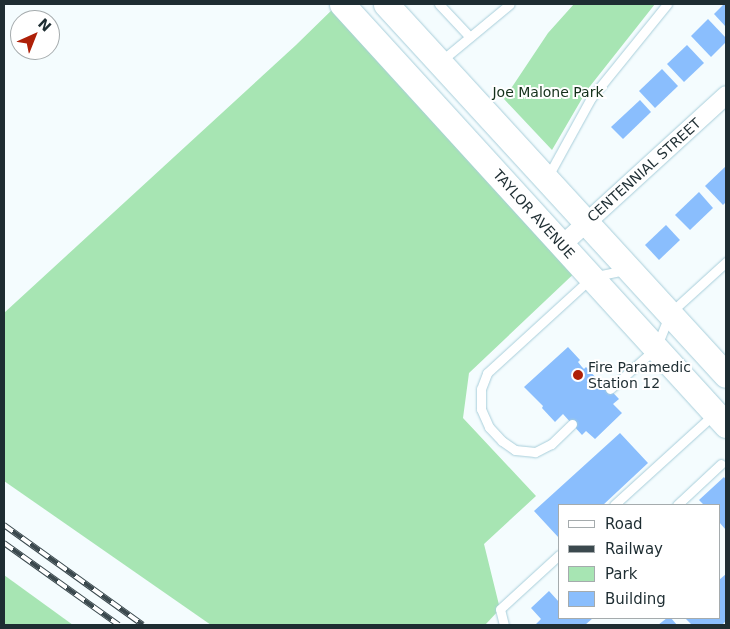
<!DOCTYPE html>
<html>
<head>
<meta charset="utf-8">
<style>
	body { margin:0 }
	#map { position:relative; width:730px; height:629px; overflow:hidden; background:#f4fcfe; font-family:"DejaVu Sans",sans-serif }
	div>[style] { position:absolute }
	.green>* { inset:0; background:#a7e5b3 }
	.building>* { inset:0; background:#8abefd }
	.roads { filter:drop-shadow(0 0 1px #a8ceda) drop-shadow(0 0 1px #a8ceda) }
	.lane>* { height:9px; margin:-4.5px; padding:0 4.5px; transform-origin:4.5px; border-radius:4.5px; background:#fff }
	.street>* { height:18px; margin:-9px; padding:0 9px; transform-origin:9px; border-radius:9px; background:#fff }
	.secondary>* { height:25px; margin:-12.5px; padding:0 12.5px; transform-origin:12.5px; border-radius:12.5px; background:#fff }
	.rail>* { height:5.5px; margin-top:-2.75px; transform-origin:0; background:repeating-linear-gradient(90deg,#fff 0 11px,#3b494e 0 22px); box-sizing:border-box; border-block:1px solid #3b494e }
	.dots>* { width:14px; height:14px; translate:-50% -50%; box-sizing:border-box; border:2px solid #fff; border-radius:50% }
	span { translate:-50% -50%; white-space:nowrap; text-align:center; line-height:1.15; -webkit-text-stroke:4px #fff; paint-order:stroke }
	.park-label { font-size:14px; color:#13301a }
	.street-label { font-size:14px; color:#1e2d32 }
	.poi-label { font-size:14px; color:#1e2d32 }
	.left { translate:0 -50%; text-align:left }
	.frame { position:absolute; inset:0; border:5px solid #1e2d32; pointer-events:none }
	.legend { position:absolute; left:558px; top:504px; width:162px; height:115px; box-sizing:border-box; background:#fff; border:1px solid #a5abad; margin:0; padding:6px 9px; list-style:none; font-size:15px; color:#1e2d32 }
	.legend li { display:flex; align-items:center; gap:10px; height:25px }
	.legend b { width:25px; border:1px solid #a5abad }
	.north { position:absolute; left:10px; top:10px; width:50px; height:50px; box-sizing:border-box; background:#fff; border:1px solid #a5abad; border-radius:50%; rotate:44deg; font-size:14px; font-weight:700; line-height:20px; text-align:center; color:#1e2d32 }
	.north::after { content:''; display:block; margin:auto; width:18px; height:22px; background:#ae2008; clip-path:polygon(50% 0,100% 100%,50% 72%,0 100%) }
</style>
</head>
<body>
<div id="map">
	<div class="green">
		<div style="clip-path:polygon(338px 4px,582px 266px,469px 373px,463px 418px,536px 496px,484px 544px,500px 609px,485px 625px,211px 625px,4px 481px,4px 313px,296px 45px)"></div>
		<div style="clip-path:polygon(574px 4px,655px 4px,587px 90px,552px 150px,504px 99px,548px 33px)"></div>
		<div style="clip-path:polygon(4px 575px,73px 625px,4px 625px)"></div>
	</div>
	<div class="building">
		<div style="clip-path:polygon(724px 4px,726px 4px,726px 27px,714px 14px)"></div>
		<div style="clip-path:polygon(708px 19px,726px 38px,726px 42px,711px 57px,691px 36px)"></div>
		<div style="clip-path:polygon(687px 45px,704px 63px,684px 82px,667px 64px)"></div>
		<div style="clip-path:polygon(662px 69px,678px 86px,655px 108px,639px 91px)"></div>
		<div style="clip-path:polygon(640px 100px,651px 112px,623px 139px,611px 127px)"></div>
		<div style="clip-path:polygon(726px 166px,726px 202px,723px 205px,705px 186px)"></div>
		<div style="clip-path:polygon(699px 192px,713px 208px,690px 230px,675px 215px)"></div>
		<div style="clip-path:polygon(666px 225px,680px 240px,659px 260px,645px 245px)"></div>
		<div style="clip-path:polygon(568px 347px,580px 360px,578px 362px,582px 367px,584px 369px,586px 367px,598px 380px,600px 379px,619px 399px,613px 404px,622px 413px,595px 439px,586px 431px,582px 435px,563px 414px,555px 422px,542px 408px,543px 406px,524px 387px)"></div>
		<div style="clip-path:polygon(620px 433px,648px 463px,603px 505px,559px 505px,559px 538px,534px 511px)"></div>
		<div style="clip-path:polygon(724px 477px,726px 480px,726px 530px,719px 522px,719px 505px,704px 505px,699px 500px)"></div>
		<div style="clip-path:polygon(726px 574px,726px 621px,722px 625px,692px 625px,685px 618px,719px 618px,719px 580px)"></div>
		<div style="clip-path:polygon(549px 591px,559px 602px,559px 618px,593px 618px,585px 625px,535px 625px,541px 619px,531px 608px)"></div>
		<div style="clip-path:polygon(667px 618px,671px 618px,677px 625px,658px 625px)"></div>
	</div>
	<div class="roads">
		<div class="lane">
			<div style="left:439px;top:4px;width:45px;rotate:46.8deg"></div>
			<div style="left:441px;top:61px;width:89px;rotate:-39.6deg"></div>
			<div style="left:547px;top:178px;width:91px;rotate:-61.2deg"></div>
			<div style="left:591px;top:98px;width:121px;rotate:-51deg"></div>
			<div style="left:610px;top:389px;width:62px;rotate:-41.7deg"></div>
			<div style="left:656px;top:348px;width:38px;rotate:-68deg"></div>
			<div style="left:670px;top:313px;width:76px;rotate:-42.3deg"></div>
			<div style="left:572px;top:424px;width:29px;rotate:136deg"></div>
			<div style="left:551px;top:444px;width:18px;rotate:153deg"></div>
			<div style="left:535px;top:452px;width:20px;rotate:-174deg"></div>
			<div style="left:515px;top:450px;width:16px;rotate:-145deg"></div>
			<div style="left:502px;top:441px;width:19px;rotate:-133deg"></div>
			<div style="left:489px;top:427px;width:20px;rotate:-114deg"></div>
			<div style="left:481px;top:409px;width:20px;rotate:-90deg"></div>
			<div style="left:481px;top:389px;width:17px;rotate:-69deg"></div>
			<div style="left:487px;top:373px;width:142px;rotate:-42.4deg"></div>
			<div style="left:592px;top:277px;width:33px;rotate:-12deg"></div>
			<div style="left:614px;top:505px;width:134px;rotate:-42.3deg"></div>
			<div style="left:677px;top:505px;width:60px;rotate:-43deg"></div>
			<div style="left:504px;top:625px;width:16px;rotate:-104deg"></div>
			<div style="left:500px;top:609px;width:80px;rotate:-42.5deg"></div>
		</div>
		<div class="street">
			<div style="left:562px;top:245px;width:222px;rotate:-42.4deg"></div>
		</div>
		<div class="secondary">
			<div style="left:342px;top:4px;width:570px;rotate:47.63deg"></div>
			<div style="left:386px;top:4px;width:503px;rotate:47.5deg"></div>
		</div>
	</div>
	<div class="rail">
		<div style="left:4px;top:525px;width:171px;rotate:35.7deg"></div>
		<div style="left:4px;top:543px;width:141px;rotate:35.5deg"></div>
	</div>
	<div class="dots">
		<div style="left:578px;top:375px;background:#ae2008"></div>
	</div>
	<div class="park-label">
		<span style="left:548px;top:92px">Joe Malone Park</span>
	</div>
	<div class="street-label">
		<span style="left:644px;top:170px;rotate:-42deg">CENTENNIAL STREET</span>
		<span style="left:534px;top:214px;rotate:48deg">TAYLOR AVENUE</span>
	</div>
	<div class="poi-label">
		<span class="left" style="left:588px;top:375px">Fire Paramedic<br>Station 12</span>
	</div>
	<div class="frame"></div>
	<ul class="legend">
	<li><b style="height:6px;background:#fff"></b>Road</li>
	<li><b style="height:6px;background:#3b494e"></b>Railway</li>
	<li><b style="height:14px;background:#a7e5b3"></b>Park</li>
	<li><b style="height:14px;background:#8abefd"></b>Building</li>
	</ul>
	<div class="north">N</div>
</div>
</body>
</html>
